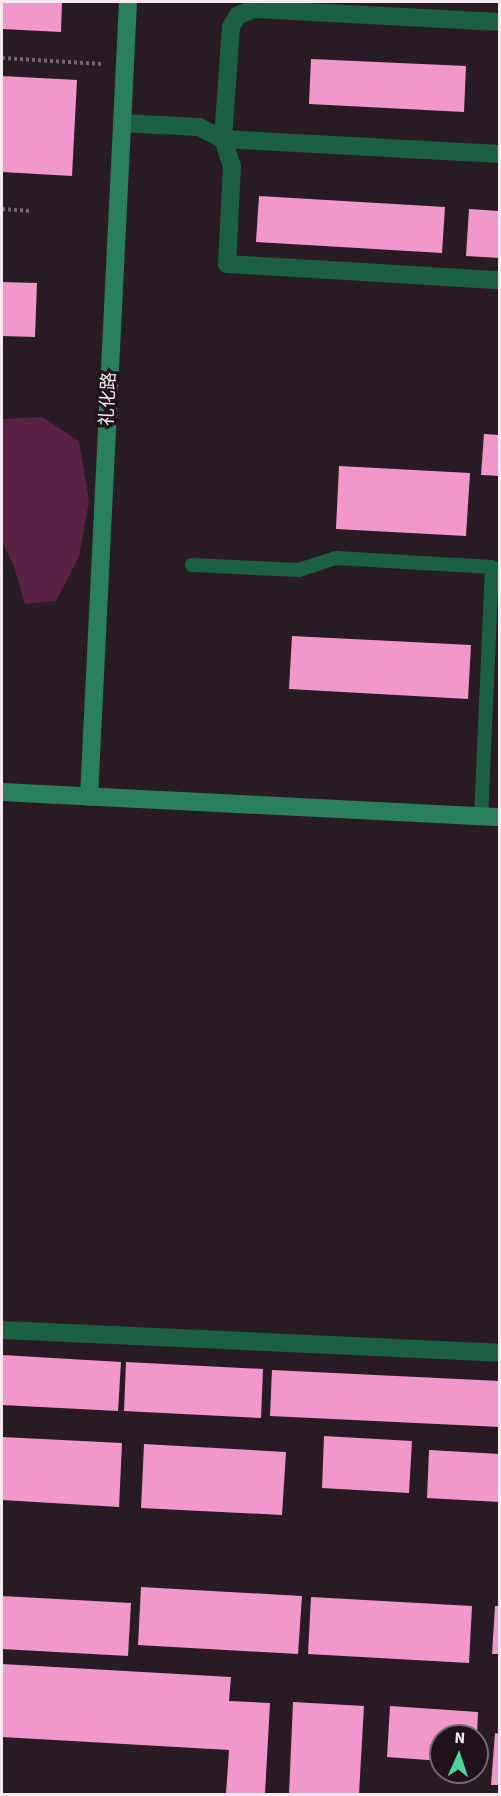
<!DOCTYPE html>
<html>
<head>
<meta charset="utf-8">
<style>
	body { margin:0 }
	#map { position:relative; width:501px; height:1796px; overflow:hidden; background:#291b23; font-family:"Source Sans 3","Noto Sans SC",sans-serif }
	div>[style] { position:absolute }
	.green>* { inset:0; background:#592245 }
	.building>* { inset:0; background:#f197cc }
	.path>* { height:4px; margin-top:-2px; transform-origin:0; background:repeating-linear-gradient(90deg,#72656c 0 3px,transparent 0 6px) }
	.lane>* { height:14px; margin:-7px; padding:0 7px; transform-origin:7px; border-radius:7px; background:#1c6042 }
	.street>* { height:18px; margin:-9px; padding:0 9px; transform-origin:9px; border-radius:9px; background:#1c6042 }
	.secondary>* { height:18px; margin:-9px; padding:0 9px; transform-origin:9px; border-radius:9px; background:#2a805a }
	span { translate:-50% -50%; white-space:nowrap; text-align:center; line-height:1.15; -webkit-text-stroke:6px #1f121a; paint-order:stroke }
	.street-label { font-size:18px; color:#f4eaef }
	.frame { position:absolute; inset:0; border:3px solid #f4eaef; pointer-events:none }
	.north { position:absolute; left:429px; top:1724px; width:60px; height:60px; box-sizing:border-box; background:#1f121a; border:2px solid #74686f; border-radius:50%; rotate:3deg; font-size:16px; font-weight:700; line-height:24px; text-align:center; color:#f4eaef }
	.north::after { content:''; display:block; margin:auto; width:21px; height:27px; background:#4fd399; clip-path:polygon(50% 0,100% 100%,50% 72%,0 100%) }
</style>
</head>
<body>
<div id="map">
	<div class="green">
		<div style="clip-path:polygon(42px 417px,79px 441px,89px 501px,79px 557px,56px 601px,25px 604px,14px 566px,2px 542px,2px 419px)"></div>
	</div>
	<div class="building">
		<div style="clip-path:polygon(2px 2px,62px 2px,61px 32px,2px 29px)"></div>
		<div style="clip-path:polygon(311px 59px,466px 66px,464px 112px,309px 104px)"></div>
		<div style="clip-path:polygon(2px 76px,77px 80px,72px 176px,2px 172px)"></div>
		<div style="clip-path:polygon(259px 196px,445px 207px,442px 253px,256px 242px)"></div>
		<div style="clip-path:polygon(469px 209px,500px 211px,500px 258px,466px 256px)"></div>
		<div style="clip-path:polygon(2px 282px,37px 283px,35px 337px,2px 336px)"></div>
		<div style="clip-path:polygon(484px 434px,500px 435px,500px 476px,481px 475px)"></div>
		<div style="clip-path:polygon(339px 466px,470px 473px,466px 536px,336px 529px)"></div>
		<div style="clip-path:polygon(292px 636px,471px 645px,468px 699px,289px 689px)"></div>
		<div style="clip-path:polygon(2px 1355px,121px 1362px,118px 1411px,2px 1405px)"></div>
		<div style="clip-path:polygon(126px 1362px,263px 1369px,261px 1418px,124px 1411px)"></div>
		<div style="clip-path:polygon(272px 1370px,500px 1381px,500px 1427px,270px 1416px)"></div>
		<div style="clip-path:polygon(324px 1436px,412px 1441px,409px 1493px,322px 1488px)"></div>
		<div style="clip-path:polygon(2px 1437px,122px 1443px,119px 1507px,2px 1500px)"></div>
		<div style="clip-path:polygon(144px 1444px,286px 1452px,282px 1515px,141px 1508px)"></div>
		<div style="clip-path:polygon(429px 1450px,500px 1454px,500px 1502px,427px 1498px)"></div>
		<div style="clip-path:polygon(141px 1587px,302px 1596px,298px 1654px,138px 1645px)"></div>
		<div style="clip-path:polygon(2px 1596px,131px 1603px,128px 1656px,2px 1649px)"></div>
		<div style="clip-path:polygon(311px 1597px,472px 1606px,469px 1663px,308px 1654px)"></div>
		<div style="clip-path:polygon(495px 1606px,500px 1606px,500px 1654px,492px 1654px)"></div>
		<div style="clip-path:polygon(2px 1664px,231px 1677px,229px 1701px,270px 1703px,265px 1794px,226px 1794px,229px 1750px,2px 1737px)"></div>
		<div style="clip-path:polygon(293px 1702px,364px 1706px,359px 1794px,289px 1794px)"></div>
		<div style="clip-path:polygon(390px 1706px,478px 1712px,477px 1736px,441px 1736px,441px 1761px,387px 1757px)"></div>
		<div style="clip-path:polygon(495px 1733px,500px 1734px,500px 1785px,491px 1785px)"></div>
	</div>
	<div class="path">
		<div style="left:2px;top:58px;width:101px;rotate:3.4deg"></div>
		<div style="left:2px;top:209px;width:30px;rotate:4deg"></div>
	</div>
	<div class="lane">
		<div style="left:192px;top:565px;width:107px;rotate:2.7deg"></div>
		<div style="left:299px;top:570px;width:39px;rotate:-18deg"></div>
		<div style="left:336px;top:558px;width:156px;rotate:3.3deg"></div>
		<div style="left:492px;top:567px;width:249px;rotate:92.5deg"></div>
	</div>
	<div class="street">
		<div style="left:500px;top:22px;width:246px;rotate:-177deg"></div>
		<div style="left:254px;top:9px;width:17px;rotate:159deg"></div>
		<div style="left:238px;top:15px;width:14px;rotate:120deg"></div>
		<div style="left:231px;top:27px;width:112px;rotate:94.1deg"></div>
		<div style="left:223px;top:139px;width:277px;rotate:3.1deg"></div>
		<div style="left:122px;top:123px;width:77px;rotate:3deg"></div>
		<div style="left:199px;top:127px;width:27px;rotate:27deg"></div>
		<div style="left:223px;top:139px;width:28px;rotate:72deg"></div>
		<div style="left:232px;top:166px;width:98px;rotate:92.9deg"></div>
		<div style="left:227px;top:264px;width:273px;rotate:3.4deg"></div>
		<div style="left:2px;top:1330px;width:499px;rotate:2.6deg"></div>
	</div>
	<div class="secondary">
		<div style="left:2px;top:792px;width:499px;rotate:2.9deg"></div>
		<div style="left:89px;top:797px;width:796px;rotate:-87.19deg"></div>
	</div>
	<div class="street-label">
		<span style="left:109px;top:399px;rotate:-87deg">礼化路</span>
	</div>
	<div class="frame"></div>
	<div class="north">N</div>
</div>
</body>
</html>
